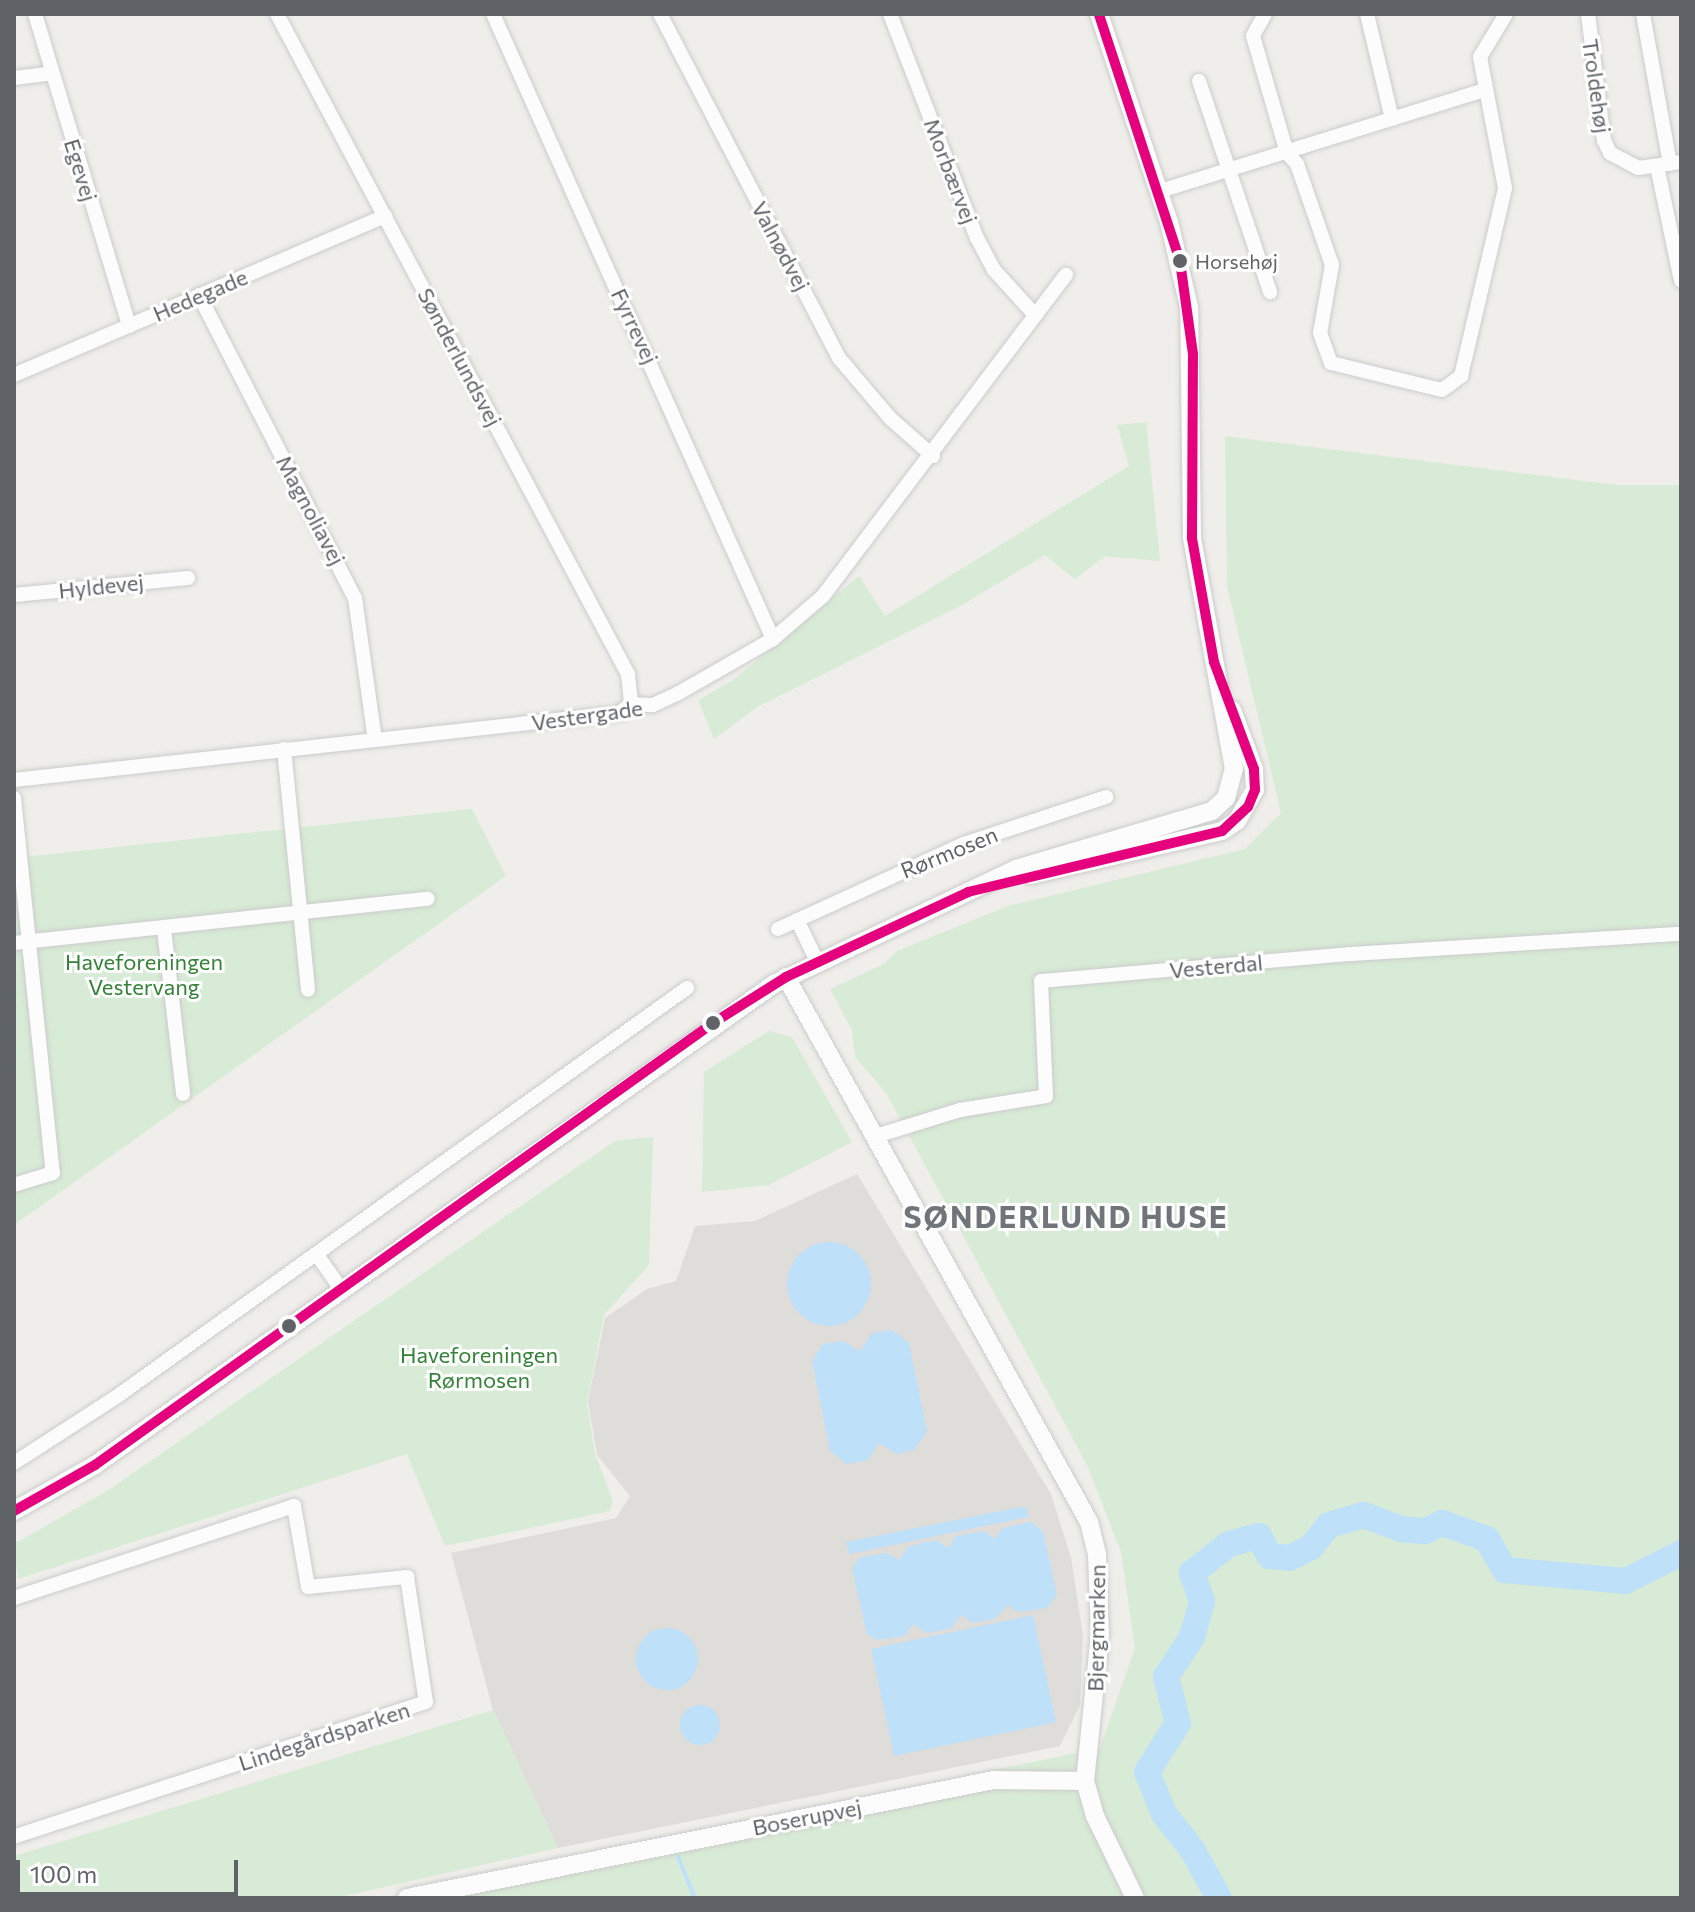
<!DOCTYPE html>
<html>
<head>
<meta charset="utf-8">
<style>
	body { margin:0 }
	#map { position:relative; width:1695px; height:1912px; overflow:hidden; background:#efeeea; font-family:Commissioner,sans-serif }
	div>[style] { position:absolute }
	.industrial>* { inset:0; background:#dfddda }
	.green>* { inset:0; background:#d8ebd6 }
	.water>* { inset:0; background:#bfe0f9 }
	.round { border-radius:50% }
	.stream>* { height:4px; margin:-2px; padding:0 2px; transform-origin:2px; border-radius:2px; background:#bfe0f9 }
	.river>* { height:26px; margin:-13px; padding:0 13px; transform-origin:13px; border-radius:13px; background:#bfe0f9 }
	.roads { filter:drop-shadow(0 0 2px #cbcccc) drop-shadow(0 0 2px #cbcccc) }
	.street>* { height:14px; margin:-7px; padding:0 7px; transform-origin:7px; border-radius:7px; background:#fdfcfc }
	.secondary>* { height:18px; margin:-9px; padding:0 9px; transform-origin:9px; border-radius:9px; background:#fdfcfc }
	.bus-1>* { height:10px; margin:-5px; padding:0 5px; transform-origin:5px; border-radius:5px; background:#e5007d }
	.dots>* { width:22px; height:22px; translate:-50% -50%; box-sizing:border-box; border:4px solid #fff; border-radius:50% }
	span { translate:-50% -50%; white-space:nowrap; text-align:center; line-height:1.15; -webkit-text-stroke:6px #fff; paint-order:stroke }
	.bus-label { font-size:20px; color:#5f6368 }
	.left { translate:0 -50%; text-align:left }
	.street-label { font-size:22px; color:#5f6368 }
	.park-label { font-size:22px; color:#348238 }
	.district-label { font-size:30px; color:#70757a; font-weight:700; letter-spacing:2px }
	.frame { position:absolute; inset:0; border:16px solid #5f6368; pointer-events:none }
	.scale { position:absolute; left:16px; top:1860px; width:222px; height:36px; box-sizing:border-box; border:4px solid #5f6368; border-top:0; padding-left:10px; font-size:24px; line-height:28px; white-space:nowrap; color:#5f6368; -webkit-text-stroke:6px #fff; paint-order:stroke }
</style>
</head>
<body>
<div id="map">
	<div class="industrial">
		<div style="clip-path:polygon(857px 1174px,1051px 1494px,1071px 1557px,1083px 1636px,1080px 1705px,1060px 1746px,558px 1848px,493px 1710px,451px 1553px,616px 1518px,630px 1496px,597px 1455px,588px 1401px,605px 1318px,647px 1289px,676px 1281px,695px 1226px,755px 1221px)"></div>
	</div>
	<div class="green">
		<div style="clip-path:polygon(1146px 422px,1160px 561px,1105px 556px,1075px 579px,1045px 555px,962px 605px,759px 706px,714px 739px,698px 700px,733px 680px,859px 576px,885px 616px,1129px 466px,1117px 425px)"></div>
		<div style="clip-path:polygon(1225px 436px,1616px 485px,1681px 485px,1681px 1898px,381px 1898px,1100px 1748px,1135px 1648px,1121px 1552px,1087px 1465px,886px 1093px,855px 1057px,852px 1030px,830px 989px,884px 964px,897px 951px,1008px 906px,1245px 849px,1281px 813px,1227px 586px)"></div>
		<div style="clip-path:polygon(472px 809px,506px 876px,14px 1225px,14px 858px)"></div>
		<div style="clip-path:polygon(769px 1031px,792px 1037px,852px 1142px,769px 1185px,702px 1192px,704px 1072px)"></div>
		<div style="clip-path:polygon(653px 1137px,649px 1265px,604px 1315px,587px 1402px,595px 1454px,613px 1501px,610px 1511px,445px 1546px,407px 1454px,18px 1579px,14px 1544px,107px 1491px,615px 1141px)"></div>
		<div style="clip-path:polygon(493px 1710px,558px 1848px,335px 1898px,14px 1898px,14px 1856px)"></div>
	</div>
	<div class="water">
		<div class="round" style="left:787px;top:1242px;width:84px;height:84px"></div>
		<div style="clip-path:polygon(892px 1330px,909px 1343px,927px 1432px,914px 1450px,896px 1454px,879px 1443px,868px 1460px,847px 1464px,830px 1451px,812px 1361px,823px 1344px,843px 1341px,860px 1351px,872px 1333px)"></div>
		<div style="clip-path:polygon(1026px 1506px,1028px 1517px,849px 1554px,846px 1542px)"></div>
		<div style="clip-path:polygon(1031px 1522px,1043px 1531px,1057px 1595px,1047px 1608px,1018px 1612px,1008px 1605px,994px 1619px,973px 1623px,961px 1615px,951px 1628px,927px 1633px,913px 1624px,904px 1636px,877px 1640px,867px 1634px,852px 1569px,859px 1558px,886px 1553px,899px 1560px,909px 1546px,936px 1540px,948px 1548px,956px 1536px,984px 1531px,994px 1539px,1003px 1528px)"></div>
		<div style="clip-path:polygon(1033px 1615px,1056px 1722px,894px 1756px,871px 1649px)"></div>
		<div class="round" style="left:636px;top:1628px;width:62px;height:62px"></div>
		<div class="round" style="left:680px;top:1705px;width:40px;height:40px"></div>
	</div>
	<div class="stream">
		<div style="left:678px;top:1857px;width:44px;rotate:67.5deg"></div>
	</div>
	<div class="river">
		<div style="left:1219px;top:1898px;width:56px;rotate:-118.9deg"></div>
		<div style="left:1192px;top:1849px;width:45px;rotate:-128.7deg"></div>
		<div style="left:1164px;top:1814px;width:45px;rotate:-112deg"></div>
		<div style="left:1147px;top:1772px;width:58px;rotate:-57.7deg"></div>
		<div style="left:1178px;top:1723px;width:48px;rotate:-104.6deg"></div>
		<div style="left:1166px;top:1677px;width:48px;rotate:-57deg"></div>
		<div style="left:1192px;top:1637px;width:37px;rotate:-74deg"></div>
		<div style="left:1202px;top:1601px;width:30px;rotate:-110deg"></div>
		<div style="left:1192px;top:1573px;width:47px;rotate:-38.1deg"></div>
		<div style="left:1229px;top:1544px;width:31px;rotate:-15deg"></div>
		<div style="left:1259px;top:1536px;width:22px;rotate:63deg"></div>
		<div style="left:1269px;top:1556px;width:21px;rotate:5deg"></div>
		<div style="left:1290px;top:1558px;width:22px;rotate:-27deg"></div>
		<div style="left:1310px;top:1548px;width:30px;rotate:-50deg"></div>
		<div style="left:1329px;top:1525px;width:36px;rotate:-16deg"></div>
		<div style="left:1364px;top:1515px;width:39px;rotate:21deg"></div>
		<div style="left:1400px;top:1529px;width:25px;rotate:5deg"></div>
		<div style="left:1425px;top:1531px;width:19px;rotate:-25deg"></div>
		<div style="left:1442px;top:1523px;width:48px;rotate:19.6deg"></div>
		<div style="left:1487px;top:1539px;width:36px;rotate:60deg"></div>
		<div style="left:1505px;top:1570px;width:121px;rotate:5.2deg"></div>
		<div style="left:1626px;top:1581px;width:62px;rotate:-27deg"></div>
	</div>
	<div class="roads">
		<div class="street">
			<div style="left:35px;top:14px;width:326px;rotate:73.2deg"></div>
			<div style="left:277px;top:14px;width:748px;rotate:62deg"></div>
			<div style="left:628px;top:674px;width:30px;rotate:84deg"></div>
			<div style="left:493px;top:14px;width:685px;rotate:65.87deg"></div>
			<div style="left:660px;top:14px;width:388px;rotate:62.5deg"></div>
			<div style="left:839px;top:358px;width:80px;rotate:49.6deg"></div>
			<div style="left:891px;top:419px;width:56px;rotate:41.4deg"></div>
			<div style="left:890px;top:14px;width:240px;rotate:68.8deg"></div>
			<div style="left:977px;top:238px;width:36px;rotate:62deg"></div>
			<div style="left:994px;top:270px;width:61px;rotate:47.7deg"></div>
			<div style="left:1265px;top:14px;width:25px;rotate:119deg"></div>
			<div style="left:1253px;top:36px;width:122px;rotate:73.8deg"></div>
			<div style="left:1287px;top:153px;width:15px;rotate:48deg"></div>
			<div style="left:1297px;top:164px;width:107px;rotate:70.9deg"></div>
			<div style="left:1332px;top:265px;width:69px;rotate:100deg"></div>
			<div style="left:1320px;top:333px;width:32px;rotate:70deg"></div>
			<div style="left:1331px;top:363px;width:114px;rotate:13.7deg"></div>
			<div style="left:1442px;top:390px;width:24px;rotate:-36deg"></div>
			<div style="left:1461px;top:376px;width:193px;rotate:-76.8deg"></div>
			<div style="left:1505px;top:188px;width:133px;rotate:-100.8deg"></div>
			<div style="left:1480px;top:57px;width:50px;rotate:-58.8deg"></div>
			<div style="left:1367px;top:14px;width:108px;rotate:76.6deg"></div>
			<div style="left:1588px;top:14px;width:127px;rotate:82.8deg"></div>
			<div style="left:1604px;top:140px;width:14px;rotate:65deg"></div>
			<div style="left:1610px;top:153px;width:32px;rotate:28deg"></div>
			<div style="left:1638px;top:168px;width:43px;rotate:-7.9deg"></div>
			<div style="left:1643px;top:14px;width:152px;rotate:79.8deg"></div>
			<div style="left:14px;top:78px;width:38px;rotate:-7deg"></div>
			<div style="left:1199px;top:81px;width:223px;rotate:71.4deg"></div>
			<div style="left:1657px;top:166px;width:117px;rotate:78.2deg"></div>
			<div style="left:1160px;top:191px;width:340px;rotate:-17.3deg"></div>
			<div style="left:199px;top:295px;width:341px;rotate:62.8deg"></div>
			<div style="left:355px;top:598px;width:143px;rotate:82deg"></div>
			<div style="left:14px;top:375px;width:404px;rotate:-23.2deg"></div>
			<div style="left:14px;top:595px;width:175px;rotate:-5.6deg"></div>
			<div style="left:284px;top:749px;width:242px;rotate:84.3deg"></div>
			<div style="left:14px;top:780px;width:609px;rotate:-6.32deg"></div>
			<div style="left:619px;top:713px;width:15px;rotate:-37deg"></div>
			<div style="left:631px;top:704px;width:22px;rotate:3deg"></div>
			<div style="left:653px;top:705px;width:26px;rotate:-25deg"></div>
			<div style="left:677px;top:694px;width:111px;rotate:-29.8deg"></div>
			<div style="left:773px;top:639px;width:66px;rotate:-40.7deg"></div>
			<div style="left:823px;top:596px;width:403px;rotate:-52.9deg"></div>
			<div style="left:14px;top:798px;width:377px;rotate:84.1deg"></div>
			<div style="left:53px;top:1173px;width:41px;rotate:162.9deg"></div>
			<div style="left:797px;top:920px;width:46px;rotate:64deg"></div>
			<div style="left:164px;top:929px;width:166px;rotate:83.4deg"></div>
			<div style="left:778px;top:929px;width:205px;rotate:-24.6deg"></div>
			<div style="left:964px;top:844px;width:150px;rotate:-18.3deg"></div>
			<div style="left:14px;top:943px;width:416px;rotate:-6.1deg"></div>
			<div style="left:876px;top:1136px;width:88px;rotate:-17.2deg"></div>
			<div style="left:960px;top:1110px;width:87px;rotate:-9.2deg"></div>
			<div style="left:1046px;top:1096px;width:115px;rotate:-92.5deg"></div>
			<div style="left:1041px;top:981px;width:310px;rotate:-5deg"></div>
			<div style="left:1350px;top:954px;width:332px;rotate:-3.5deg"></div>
			<div style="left:317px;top:1255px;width:42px;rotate:54.8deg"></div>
			<div style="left:14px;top:1463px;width:125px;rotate:-32.9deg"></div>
			<div style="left:119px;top:1395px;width:699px;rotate:-35.62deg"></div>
			<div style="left:14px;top:1598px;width:295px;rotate:-18.2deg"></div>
			<div style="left:294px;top:1506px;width:82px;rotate:80.2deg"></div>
			<div style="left:308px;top:1587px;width:100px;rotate:-5.8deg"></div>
			<div style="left:407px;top:1577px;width:126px;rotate:81.4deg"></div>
			<div style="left:426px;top:1702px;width:434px;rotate:161.9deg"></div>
		</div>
		<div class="secondary">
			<div style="left:1031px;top:875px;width:196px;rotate:-13deg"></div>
			<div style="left:1222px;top:831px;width:18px;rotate:-34deg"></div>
			<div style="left:1237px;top:821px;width:36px;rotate:-60deg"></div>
			<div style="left:1255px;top:790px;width:21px;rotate:-93deg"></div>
			<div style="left:1254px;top:769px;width:63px;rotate:-110.4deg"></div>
			<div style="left:786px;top:977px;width:624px;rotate:60.93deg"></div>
			<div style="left:1089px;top:1522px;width:33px;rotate:76deg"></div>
			<div style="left:1097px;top:1554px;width:80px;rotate:87.9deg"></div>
			<div style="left:1100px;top:1634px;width:148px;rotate:95.8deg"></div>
			<div style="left:1085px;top:1781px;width:36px;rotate:74deg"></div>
			<div style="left:1095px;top:1816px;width:91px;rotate:64deg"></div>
			<div style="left:14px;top:1511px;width:93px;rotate:-29.6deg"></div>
			<div style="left:95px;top:1465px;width:832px;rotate:-35.31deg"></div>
			<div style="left:774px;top:984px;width:268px;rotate:-25.4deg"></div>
			<div style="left:1016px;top:869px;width:204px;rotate:-16.5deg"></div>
			<div style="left:1212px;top:811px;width:19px;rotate:-43deg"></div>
			<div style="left:1226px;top:798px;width:30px;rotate:-75deg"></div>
			<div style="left:1234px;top:769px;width:235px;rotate:-100.3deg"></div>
			<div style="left:1192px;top:538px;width:231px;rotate:-90.7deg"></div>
			<div style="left:1189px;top:307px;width:87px;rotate:-103.2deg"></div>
			<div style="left:1169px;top:222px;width:219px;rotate:-108.6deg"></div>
			<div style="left:407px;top:1898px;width:599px;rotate:-11.37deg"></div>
			<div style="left:994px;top:1780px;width:91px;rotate:0.6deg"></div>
		</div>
	</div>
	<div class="bus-1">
		<div style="left:14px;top:1511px;width:93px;rotate:-29.6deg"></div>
		<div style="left:95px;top:1465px;width:760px;rotate:-35.57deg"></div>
		<div style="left:713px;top:1023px;width:86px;rotate:-32.2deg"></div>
		<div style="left:786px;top:977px;width:201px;rotate:-25deg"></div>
		<div style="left:968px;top:892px;width:261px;rotate:-13.5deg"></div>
		<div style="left:1222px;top:831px;width:35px;rotate:-43deg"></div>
		<div style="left:1248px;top:807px;width:18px;rotate:-68deg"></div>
		<div style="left:1255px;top:790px;width:21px;rotate:-93deg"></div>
		<div style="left:1254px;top:769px;width:114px;rotate:-110.5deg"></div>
		<div style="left:1214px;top:662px;width:126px;rotate:-100.1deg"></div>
		<div style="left:1192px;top:538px;width:184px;rotate:-89.7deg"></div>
		<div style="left:1193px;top:354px;width:94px;rotate:-98deg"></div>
		<div style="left:1180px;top:261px;width:260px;rotate:-108.2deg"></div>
	</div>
	<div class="dots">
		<div style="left:1180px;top:261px;background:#5f6368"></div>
		<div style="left:713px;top:1023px;background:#5f6368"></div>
		<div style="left:289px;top:1326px;background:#5f6368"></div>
	</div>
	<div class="bus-label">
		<span class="left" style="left:1195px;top:261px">Horsehøj</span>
	</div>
	<div class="street-label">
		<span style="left:1597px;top:86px;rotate:82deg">Troldehøj</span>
		<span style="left:81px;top:170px;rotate:73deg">Egevej</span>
		<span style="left:951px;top:171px;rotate:69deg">Morbærvej</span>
		<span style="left:781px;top:246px;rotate:62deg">Valnødvej</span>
		<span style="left:200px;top:295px;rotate:-23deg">Hedegade</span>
		<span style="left:635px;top:326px;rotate:65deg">Fyrrevej</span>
		<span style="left:460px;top:357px;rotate:62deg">Sønderlundsvej</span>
		<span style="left:311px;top:510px;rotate:62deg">Magnoliavej</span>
		<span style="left:101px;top:586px;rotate:-6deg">Hyldevej</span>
		<span style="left:587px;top:715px;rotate:-8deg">Vestergade</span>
		<span style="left:949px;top:852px;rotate:-22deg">Rørmosen</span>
		<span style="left:1216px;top:966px;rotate:-5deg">Vesterdal</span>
		<span style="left:1096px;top:1628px;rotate:-89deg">Bjergmarken</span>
		<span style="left:324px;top:1736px;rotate:-18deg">Lindegårdsparken</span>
		<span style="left:807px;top:1817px;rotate:-11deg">Boserupvej</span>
	</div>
	<div class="park-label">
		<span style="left:144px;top:974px">Haveforeningen<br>Vestervang</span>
		<span style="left:479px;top:1367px">Haveforeningen<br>Rørmosen</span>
	</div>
	<div class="district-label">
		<span style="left:1066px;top:1216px">SØNDERLUND HUSE</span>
	</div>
	<div class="frame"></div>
	<div class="scale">100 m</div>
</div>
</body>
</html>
